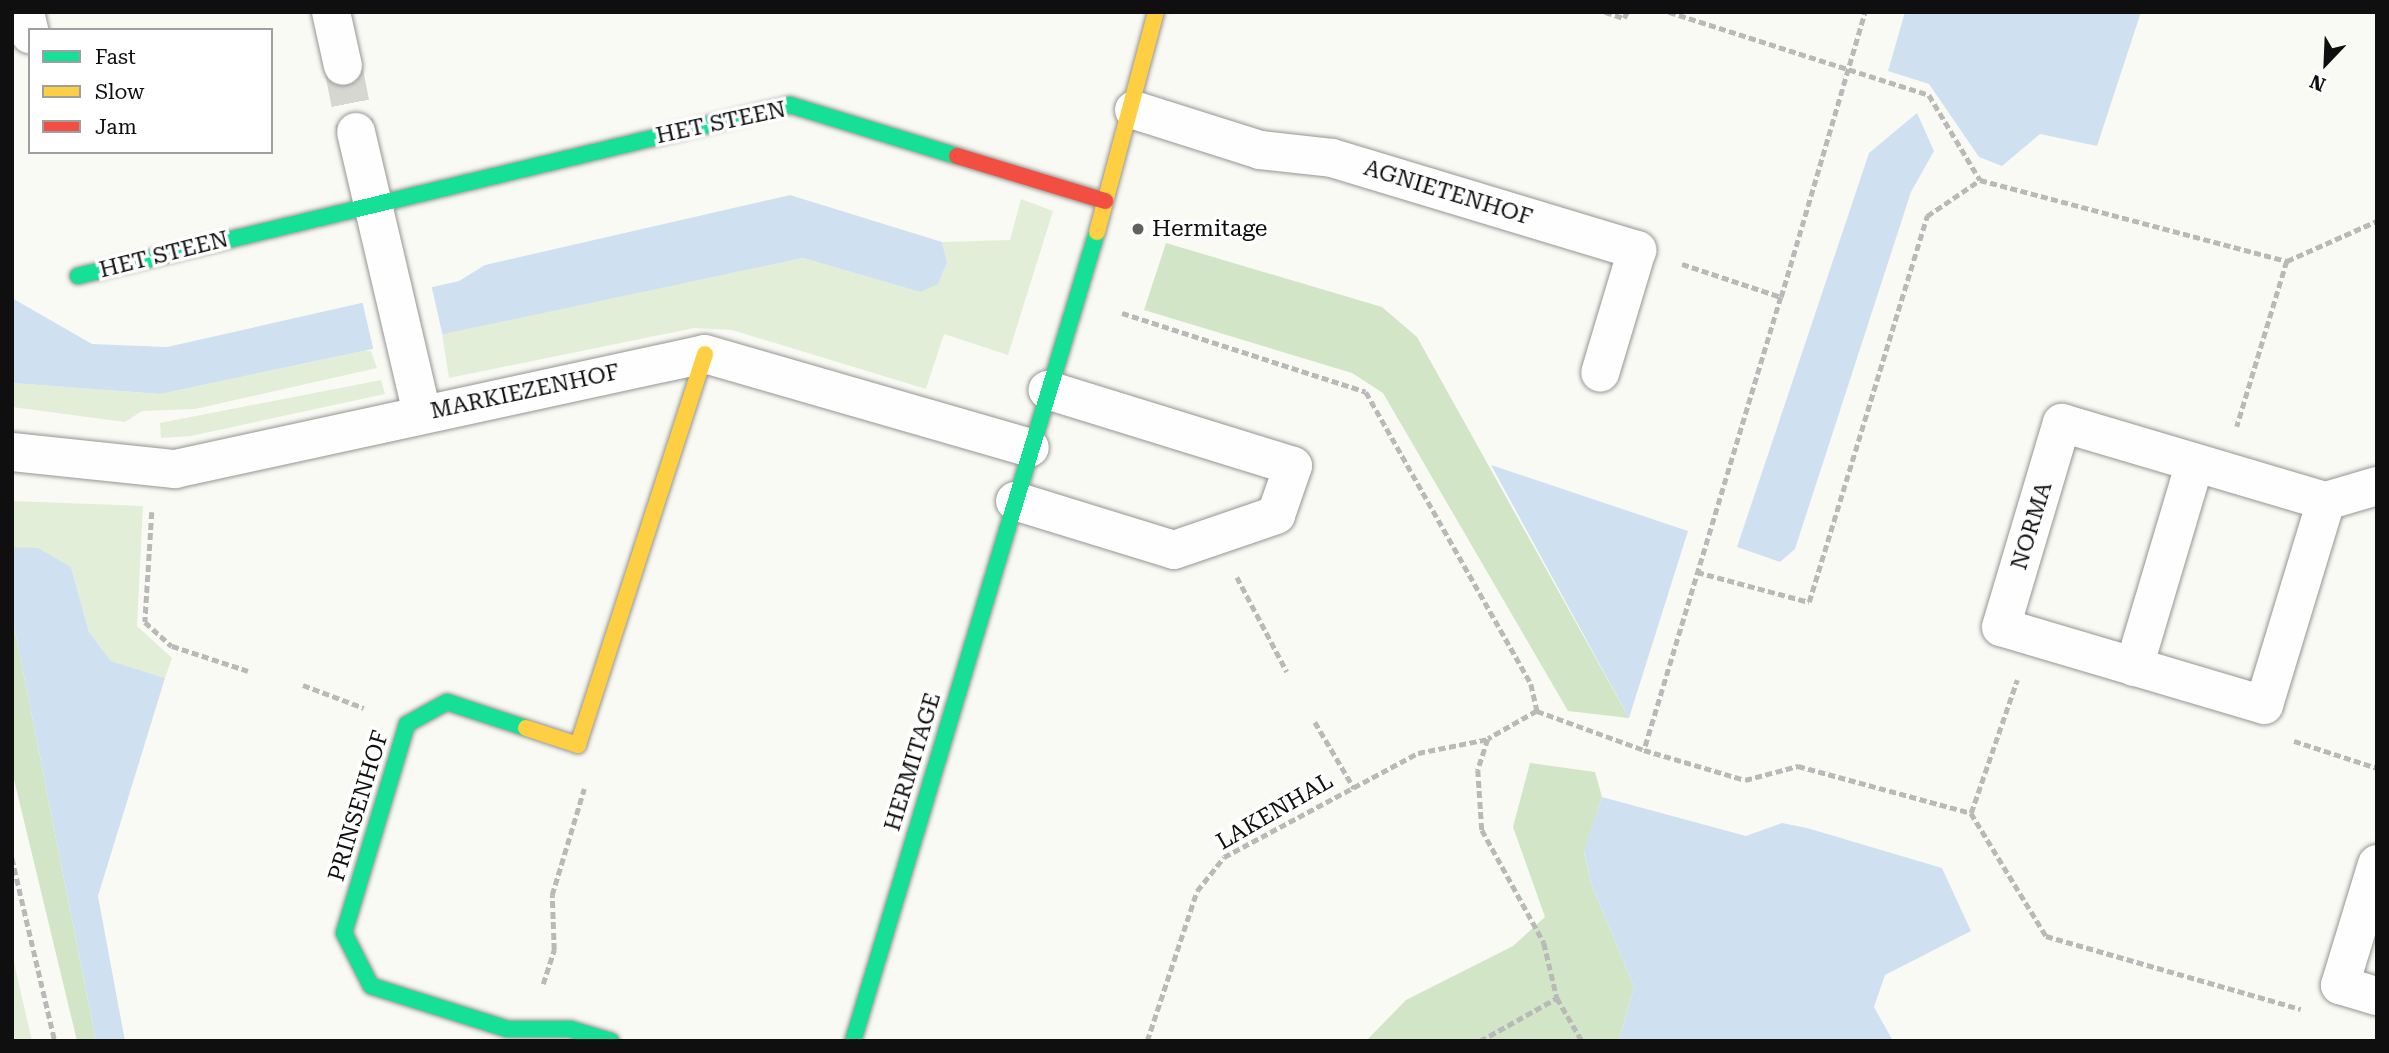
<!DOCTYPE html>
<html>
<head>
<meta charset="utf-8">
<style>
	body { margin:0 }
	#map { position:relative; width:2389px; height:1053px; overflow:hidden; background:#fafaf5; font-family:"Roboto Serif",serif }
	div>[style] { position:absolute }
	.green>* { inset:0; background:#e2eed7 }
	.forest>* { inset:0; background:#d2e5c7 }
	.water>* { inset:0; background:#cfe1f1 }
	.pier>* { inset:0; background:#fafaf5 }
	.street-tunnel>* { height:38px; margin-top:-19px; transform-origin:0; background:repeating-linear-gradient(90deg,#d7d7d2 0 38px,transparent 0 57px) }
	.path>* { height:4.5px; margin-top:-2.25px; transform-origin:0; background:repeating-linear-gradient(90deg,#b9b9b8 0 7px,transparent 0 10.5px) }
	.roads { filter:drop-shadow(0 0 2px #959593) drop-shadow(0 0 2px #959593) }
	.street>* { height:38px; margin:-19px; padding:0 19px; transform-origin:19px; border-radius:19px; background:#fefefe }
	.fast>* { height:16px; margin:-8px; padding:0 8px; transform-origin:8px; border-radius:8px; background:#16e098 }
	.slow>* { height:16px; margin:-8px; padding:0 8px; transform-origin:8px; border-radius:8px; background:#ffcf43 }
	.jam>* { height:16px; margin:-8px; padding:0 8px; transform-origin:8px; border-radius:8px; background:#f24e42 }
	.dots>* { width:19px; height:19px; translate:-50% -50%; box-sizing:border-box; border:4px solid #fff; border-radius:50% }
	span { translate:-50% -50%; white-space:nowrap; text-align:center; line-height:1.15; -webkit-text-stroke:7px #fff; paint-order:stroke }
	.street-label { font-size:23px; color:#0f0f0f }
	.poi-label { font-size:23px; color:#0f0f0f }
	.left { translate:0 -50%; text-align:left }
	.frame { position:absolute; inset:0; border:14px solid #0f0f0f; pointer-events:none }
	.legend { position:absolute; left:28px; top:28px; width:245px; height:126px; box-sizing:border-box; background:#fff; border:2px solid #9f9f9f; margin:0; padding:9px 12px; list-style:none; font-size:21px; color:#0f0f0f }
	.legend li { display:flex; align-items:center; gap:14px; height:35px }
	.legend b { width:35px; border:2px solid #9f9f9f }
	.north { position:absolute; left:2291px; top:28px; width:70px; height:70px; -webkit-text-stroke:5px #fff; paint-order:stroke; rotate:203deg; font-size:19px; font-weight:700; line-height:28px; text-align:center; color:#0f0f0f }
	.north::after { content:''; display:block; margin:auto; width:24px; height:32px; background:#0f0f0f; clip-path:polygon(50% 0,100% 100%,50% 72%,0 100%) }
</style>
</head>
<body>
<div id="map">
	<div class="green">
		<div style="clip-path:polygon(1021px 199px,1053px 211px,1008px 355px,944px 334px,926px 389px,732px 330px,694px 328px,449px 378px,442px 334px,803px 258px,920px 292px,947px 262px,942px 242px,1010px 240px)"></div>
		<div style="clip-path:polygon(363px 351px,371px 351px,377px 368px,195px 409px,142px 411px,125px 422px,12px 407px,12px 383px,160px 394px)"></div>
		<div style="clip-path:polygon(381px 380px,385px 394px,191px 436px,161px 438px,160px 423px)"></div>
		<div style="clip-path:polygon(12px 501px,143px 506px,137px 626px,172px 658px,165px 678px,111px 661px,89px 632px,71px 567px,38px 549px,12px 547px)"></div>
		<div style="clip-path:polygon(12px 954px,32px 1041px,12px 1041px)"></div>
	</div>
	<div class="forest">
		<div style="clip-path:polygon(1166px 243px,1382px 307px,1417px 337px,1629px 718px,1568px 711px,1383px 393px,1352px 373px,1144px 310px)"></div>
		<div style="clip-path:polygon(12px 615px,96px 1041px,77px 1041px,12px 771px)"></div>
		<div style="clip-path:polygon(1530px 763px,1595px 772px,1602px 797px,1584px 852px,1591px 883px,1634px 987px,1619px 1041px,1366px 1041px,1406px 1000px,1513px 946px,1545px 917px,1513px 827px)"></div>
	</div>
	<div class="water">
		<div style="clip-path:polygon(1905px 12px,2141px 12px,2097px 146px,2040px 134px,2002px 166px,1979px 157px,1929px 84px,1888px 71px)"></div>
		<div style="clip-path:polygon(1917px 113px,1934px 151px,1911px 192px,1795px 549px,1780px 562px,1737px 547px,1869px 153px)"></div>
		<div style="clip-path:polygon(790px 195px,942px 242px,947px 262px,938px 284px,920px 292px,803px 258px,160px 394px,12px 383px,12px 298px,92px 344px,167px 347px,459px 281px,485px 265px)"></div>
		<div style="clip-path:polygon(1491px 465px,1688px 531px,1629px 718px)"></div>
		<div style="clip-path:polygon(12px 547px,38px 548px,71px 567px,89px 632px,111px 661px,165px 678px,98px 896px,125px 1041px,96px 1041px,12px 615px)"></div>
		<div style="clip-path:polygon(1602px 797px,1746px 836px,1782px 823px,1807px 828px,1942px 868px,1971px 931px,1885px 975px,1874px 1007px,1893px 1041px,1619px 1041px,1634px 987px,1591px 883px,1584px 851px)"></div>
	</div>
	<div class="pier">
		<div style="clip-path:polygon(431px 284px,443px 337px,374px 352px,362px 300px)"></div>
	</div>
	<div class="street-tunnel">
		<div style="left:343px;top:66px;width:67px;rotate:78.9deg"></div>
	</div>
	<div class="path">
		<div style="left:1605px;top:12px;width:20px;rotate:18deg"></div>
		<div style="left:1624px;top:18px;width:7px;rotate:-63deg"></div>
		<div style="left:1669px;top:12px;width:273px;rotate:17.7deg"></div>
		<div style="left:1929px;top:95px;width:99px;rotate:59deg"></div>
		<div style="left:1980px;top:180px;width:318px;rotate:14.8deg"></div>
		<div style="left:2287px;top:261px;width:173px;rotate:106.8deg"></div>
		<div style="left:2287px;top:261px;width:98px;rotate:-24deg"></div>
		<div style="left:1682px;top:264px;width:104px;rotate:18.4deg"></div>
		<div style="left:1781px;top:297px;width:473px;rotate:106.8deg"></div>
		<div style="left:1644px;top:750px;width:105px;rotate:16.5deg"></div>
		<div style="left:1745px;top:780px;width:55px;rotate:-14.8deg"></div>
		<div style="left:1798px;top:766px;width:179px;rotate:15.2deg"></div>
		<div style="left:1971px;top:813px;width:141px;rotate:-70.9deg"></div>
		<div style="left:1781px;top:297px;width:297px;rotate:-73.6deg"></div>
		<div style="left:1122px;top:313px;width:256px;rotate:17.9deg"></div>
		<div style="left:1366px;top:392px;width:335px;rotate:60.5deg"></div>
		<div style="left:1531px;top:684px;width:28px;rotate:77deg"></div>
		<div style="left:1537px;top:711px;width:56px;rotate:150.3deg"></div>
		<div style="left:1488px;top:739px;width:33px;rotate:108deg"></div>
		<div style="left:1478px;top:770px;width:60px;rotate:86.2deg"></div>
		<div style="left:1482px;top:830px;width:129px;rotate:61.2deg"></div>
		<div style="left:1544px;top:943px;width:57px;rotate:76.7deg"></div>
		<div style="left:152px;top:512px;width:110px;rotate:93.6deg"></div>
		<div style="left:145px;top:622px;width:36px;rotate:42deg"></div>
		<div style="left:172px;top:646px;width:80px;rotate:18.2deg"></div>
		<div style="left:1697px;top:572px;width:116px;rotate:15deg"></div>
		<div style="left:1809px;top:602px;width:404px;rotate:-73deg"></div>
		<div style="left:1927px;top:216px;width:64px;rotate:-34.2deg"></div>
		<div style="left:1237px;top:577px;width:107px;rotate:62.2deg"></div>
		<div style="left:303px;top:685px;width:65px;rotate:20.7deg"></div>
		<div style="left:1537px;top:711px;width:114px;rotate:20deg"></div>
		<div style="left:1315px;top:722px;width:77px;rotate:59.4deg"></div>
		<div style="left:2294px;top:741px;width:87px;rotate:18deg"></div>
		<div style="left:1971px;top:813px;width:144px;rotate:58.6deg"></div>
		<div style="left:2046px;top:936px;width:265px;rotate:16deg"></div>
		<div style="left:12px;top:858px;width:188px;rotate:76.8deg"></div>
		<div style="left:543px;top:984px;width:36px;rotate:-72deg"></div>
		<div style="left:554px;top:950px;width:55px;rotate:-92.1deg"></div>
		<div style="left:552px;top:895px;width:111px;rotate:-73.2deg"></div>
		<div style="left:1147px;top:1041px;width:158px;rotate:-71.6deg"></div>
		<div style="left:1197px;top:891px;width:43px;rotate:-51.5deg"></div>
		<div style="left:1224px;top:857px;width:220px;rotate:-28.2deg"></div>
		<div style="left:1418px;top:753px;width:71px;rotate:-11.3deg"></div>
		<div style="left:1480px;top:1041px;width:88px;rotate:-29.2deg"></div>
		<div style="left:1557px;top:998px;width:50px;rotate:59.8deg"></div>
	</div>
	<div class="roads">
		<div class="street">
			<div style="left:25px;top:12px;width:23px;rotate:77deg"></div>
			<div style="left:331px;top:12px;width:55px;rotate:77.5deg"></div>
			<div style="left:1134px;top:110px;width:132px;rotate:17.6deg"></div>
			<div style="left:1260px;top:150px;width:72px;rotate:6.3deg"></div>
			<div style="left:1332px;top:158px;width:319px;rotate:16.8deg"></div>
			<div style="left:1637px;top:250px;width:128px;rotate:106.7deg"></div>
			<div style="left:356px;top:132px;width:290px;rotate:76.8deg"></div>
			<div style="left:12px;top:452px;width:164px;rotate:6deg"></div>
			<div style="left:175px;top:469px;width:542px;rotate:-12.24deg"></div>
			<div style="left:705px;top:354px;width:338px;rotate:16.1deg"></div>
			<div style="left:1015px;top:501px;width:166px;rotate:17.1deg"></div>
			<div style="left:1174px;top:550px;width:108px;rotate:-18.9deg"></div>
			<div style="left:1276px;top:515px;width:52px;rotate:-70.9deg"></div>
			<div style="left:1293px;top:466px;width:257px;rotate:-162.8deg"></div>
			<div style="left:2326px;top:501px;width:213px;rotate:106.9deg"></div>
			<div style="left:2264px;top:705px;width:274px;rotate:-163.5deg"></div>
			<div style="left:2001px;top:627px;width:213px;rotate:-73.4deg"></div>
			<div style="left:2062px;top:423px;width:275px;rotate:16.5deg"></div>
			<div style="left:2326px;top:501px;width:53px;rotate:-16.4deg"></div>
			<div style="left:2134px;top:667px;width:213px;rotate:-73.4deg"></div>
			<div style="left:2377px;top:864px;width:127px;rotate:107deg"></div>
			<div style="left:2340px;top:985px;width:39px;rotate:17deg"></div>
		</div>
		<div class="fast">
			<div style="left:78px;top:276px;width:732px;rotate:-13.5deg"></div>
			<div style="left:790px;top:105px;width:175px;rotate:17deg"></div>
			<div style="left:526px;top:728px;width:83px;rotate:-161.8deg"></div>
			<div style="left:447px;top:702px;width:46px;rotate:151.2deg"></div>
			<div style="left:407px;top:724px;width:218px;rotate:106.8deg"></div>
			<div style="left:344px;top:933px;width:59px;rotate:63deg"></div>
			<div style="left:371px;top:986px;width:143px;rotate:17.5deg"></div>
			<div style="left:507px;top:1029px;width:63px"></div>
			<div style="left:570px;top:1029px;width:43px;rotate:16.3deg"></div>
			<div style="left:853px;top:1041px;width:845px;rotate:-73.22deg"></div>
		</div>
		<div class="slow">
			<div style="left:1097px;top:232px;width:228px;rotate:-75deg"></div>
			<div style="left:526px;top:728px;width:55px;rotate:18.1deg"></div>
			<div style="left:578px;top:745px;width:411px;rotate:-72deg"></div>
		</div>
		<div class="jam">
			<div style="left:957px;top:156px;width:155px;rotate:16.9deg"></div>
		</div>
	</div>
	<div class="dots">
		<div style="left:1138px;top:229px;background:#616160"></div>
	</div>
	<div class="street-label">
		<span style="left:721px;top:123px;rotate:-12deg">HET STEEN</span>
		<span style="left:1448px;top:193px;rotate:17deg">AGNIETENHOF</span>
		<span style="left:164px;top:255px;rotate:-14deg">HET STEEN</span>
		<span style="left:525px;top:392px;rotate:-12deg">MARKIEZENHOF</span>
		<span style="left:2032px;top:526px;rotate:-73deg">NORMA</span>
		<span style="left:913px;top:762px;rotate:-73deg">HERMITAGE</span>
		<span style="left:359px;top:806px;rotate:-73deg">PRINSENHOF</span>
		<span style="left:1275px;top:812px;rotate:-30deg">LAKENHAL</span>
	</div>
	<div class="poi-label">
		<span class="left" style="left:1152px;top:229px">Hermitage</span>
	</div>
	<div class="frame"></div>
	<ul class="legend">
	<li><b style="height:9px;background:#16e098"></b>Fast</li>
	<li><b style="height:9px;background:#ffcf43"></b>Slow</li>
	<li><b style="height:9px;background:#f24e42"></b>Jam</li>
	</ul>
	<div class="north">N</div>
</div>
</body>
</html>
